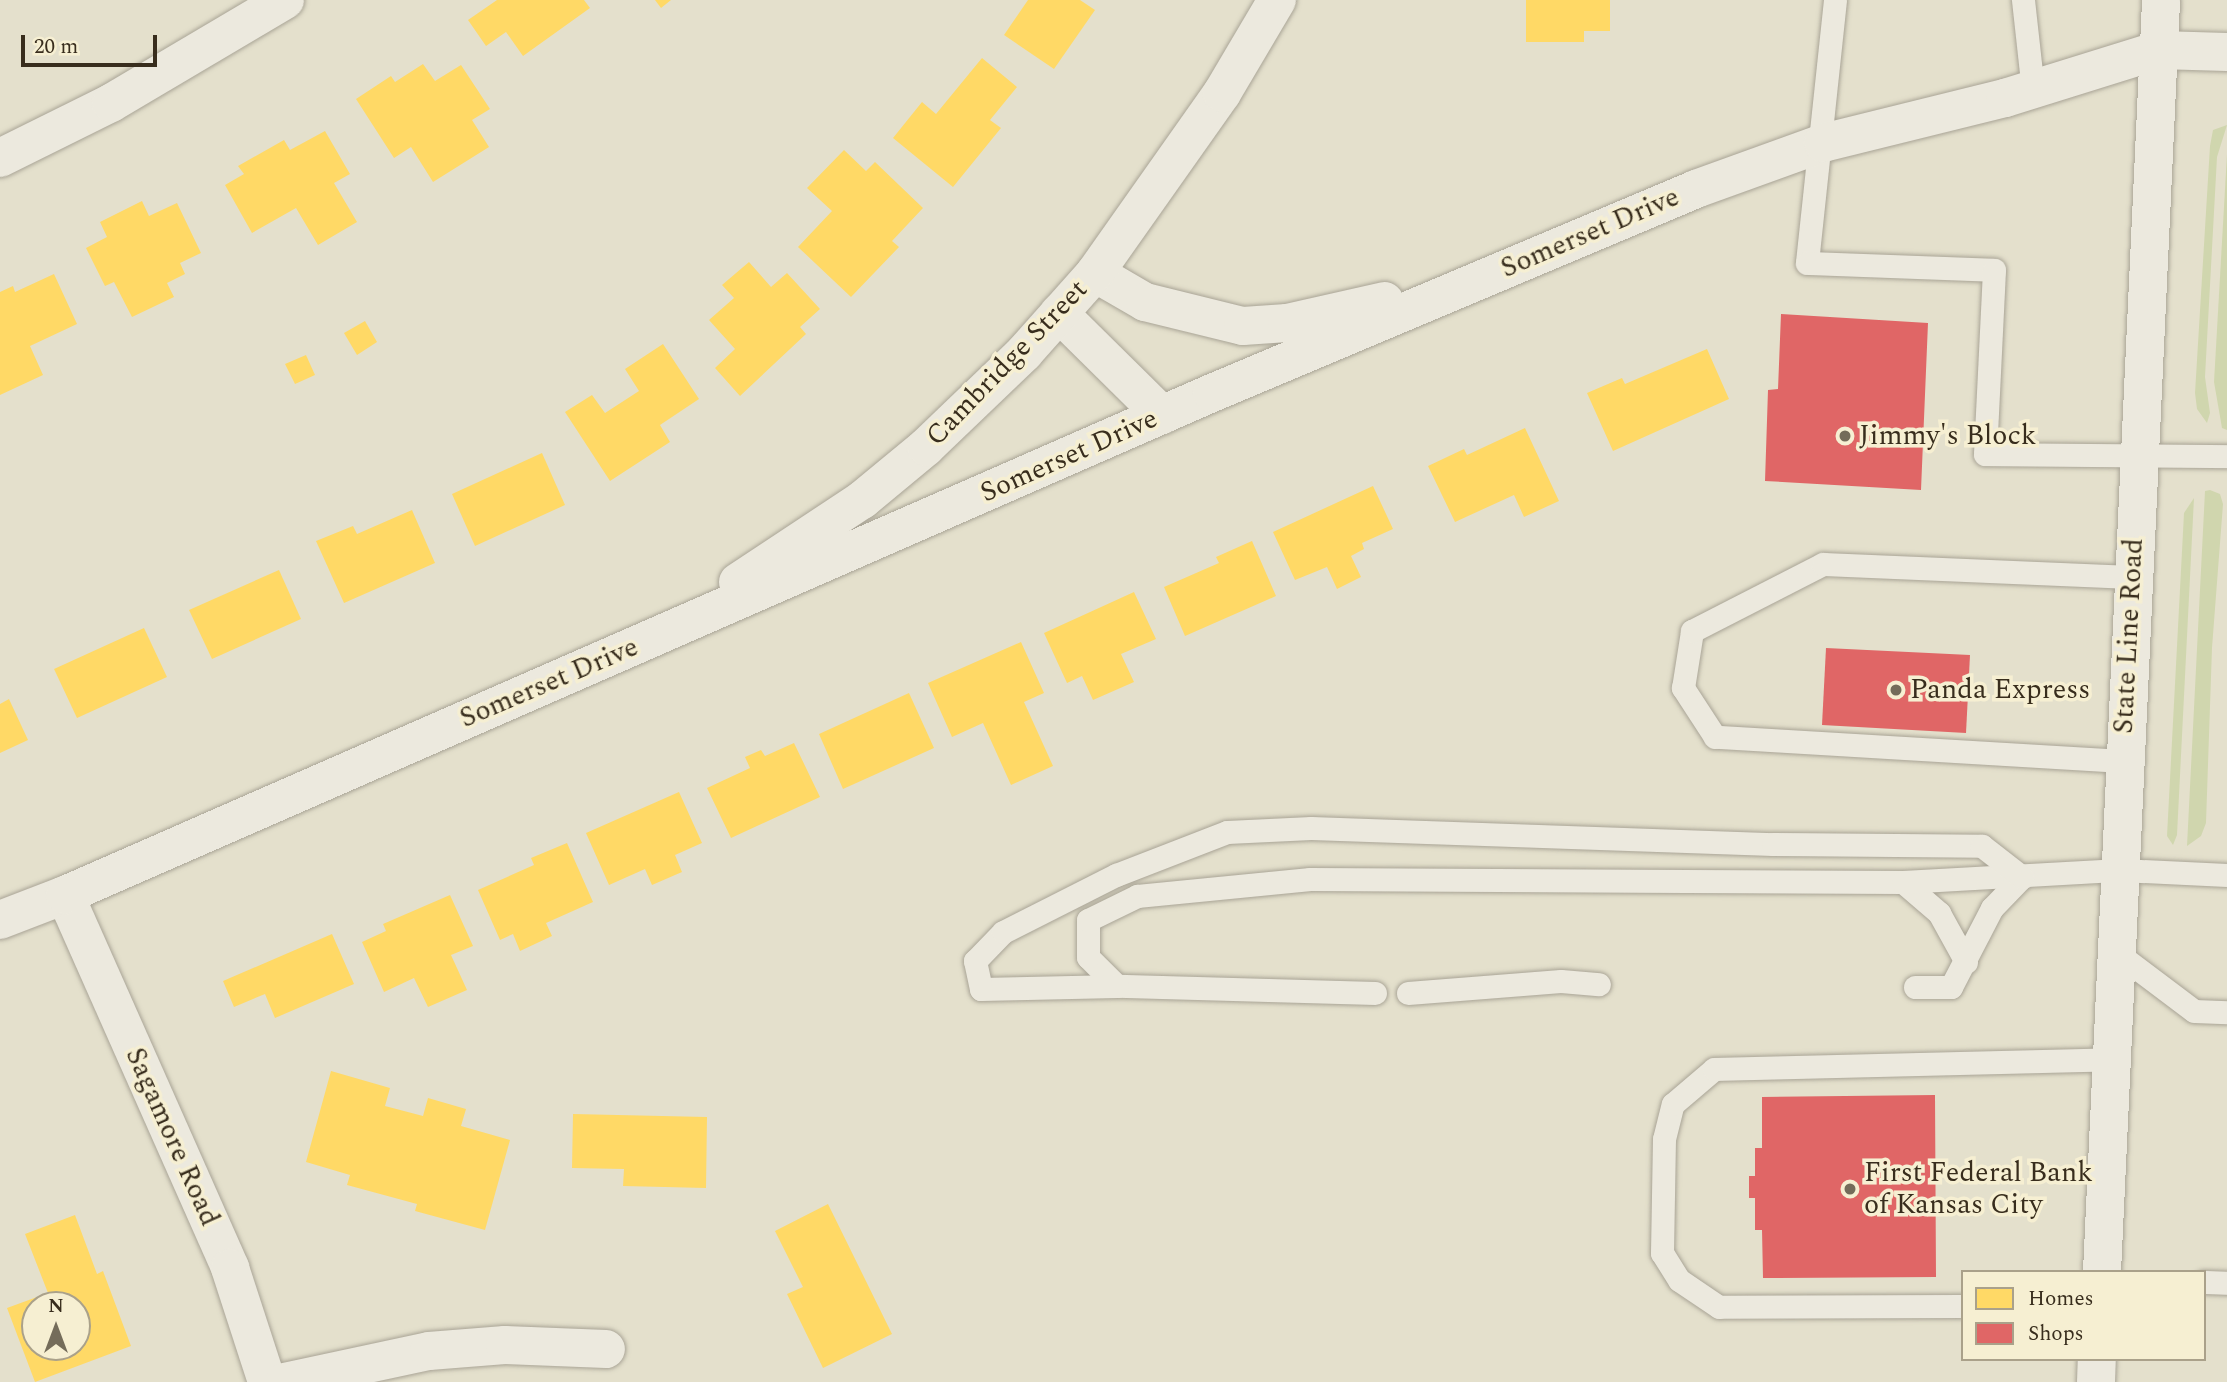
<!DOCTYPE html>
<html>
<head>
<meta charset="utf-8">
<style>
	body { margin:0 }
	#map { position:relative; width:2227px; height:1382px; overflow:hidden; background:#e4e0cc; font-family:Spectral,serif }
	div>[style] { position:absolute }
	.green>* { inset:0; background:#d0d6ae }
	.homes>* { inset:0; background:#ffd966 }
	.shops>* { inset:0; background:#e06666 }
	.roads { filter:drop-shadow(0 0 2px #a9a496) drop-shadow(0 0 2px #a9a496) }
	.lane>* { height:23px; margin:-11.5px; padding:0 11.5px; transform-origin:11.5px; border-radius:11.5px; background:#ece9de }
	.street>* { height:38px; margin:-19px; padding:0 19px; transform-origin:19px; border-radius:19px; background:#ece9de }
	.secondary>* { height:38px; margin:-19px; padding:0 19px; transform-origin:19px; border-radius:19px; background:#ece9de }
	.dots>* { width:19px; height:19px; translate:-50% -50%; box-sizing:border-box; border:4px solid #f6efd2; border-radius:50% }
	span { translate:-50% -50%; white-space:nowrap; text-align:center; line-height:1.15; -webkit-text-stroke:7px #f6efd2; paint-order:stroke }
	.street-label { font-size:28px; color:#382d1d }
	.poi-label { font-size:28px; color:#382d1d }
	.left { translate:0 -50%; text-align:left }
	.legend { position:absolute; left:1961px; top:1270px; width:245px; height:91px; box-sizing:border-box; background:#f6efd2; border:2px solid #aaa18a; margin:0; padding:9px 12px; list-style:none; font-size:21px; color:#382d1d }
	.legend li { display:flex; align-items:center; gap:14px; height:35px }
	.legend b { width:35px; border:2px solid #aaa18a }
	.north { position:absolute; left:21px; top:1291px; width:70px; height:70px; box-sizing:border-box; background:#f6efd2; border:2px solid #aaa18a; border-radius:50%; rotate:0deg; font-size:19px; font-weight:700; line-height:28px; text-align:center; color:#382d1d }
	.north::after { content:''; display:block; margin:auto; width:24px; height:32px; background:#746c5a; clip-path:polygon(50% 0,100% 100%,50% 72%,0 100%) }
	.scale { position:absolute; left:21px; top:35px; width:136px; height:32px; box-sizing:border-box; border:4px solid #382d1d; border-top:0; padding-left:9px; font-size:21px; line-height:24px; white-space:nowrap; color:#382d1d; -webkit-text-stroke:5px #f6efd2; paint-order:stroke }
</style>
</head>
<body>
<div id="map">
	<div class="green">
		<div style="clip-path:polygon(2227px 125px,2217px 157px,2205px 377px,2210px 413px,2207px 423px,2197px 409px,2195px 393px,2210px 146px,2213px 130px)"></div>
		<div style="clip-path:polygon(2227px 154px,2227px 430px,2222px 428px,2214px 382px)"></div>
		<div style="clip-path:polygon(2210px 490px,2220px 494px,2223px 504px,2212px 648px,2206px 823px,2201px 836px,2187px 846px,2205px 491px)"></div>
		<div style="clip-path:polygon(2194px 498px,2177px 835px,2173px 845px,2167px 836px,2184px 513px)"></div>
	</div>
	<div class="homes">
		<div style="clip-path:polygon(497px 0,584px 0,590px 8px,523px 56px,506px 32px,486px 46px,468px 20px)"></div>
		<div style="clip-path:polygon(655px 0,671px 0,661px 8px)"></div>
		<div style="clip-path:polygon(1028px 0,1080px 0,1095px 10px,1054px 69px,1004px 35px)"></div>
		<div style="clip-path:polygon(1526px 0,1610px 0,1610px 31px,1584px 31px,1584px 42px,1526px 42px)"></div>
		<div style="clip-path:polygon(982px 58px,1017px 87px,990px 120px,1001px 128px,953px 187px,893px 138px,922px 102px,936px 114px)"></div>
		<div style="clip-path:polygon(423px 64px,435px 81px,461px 65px,490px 109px,472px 120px,489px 147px,433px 182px,411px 147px,394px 158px,356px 99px,391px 76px,395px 82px)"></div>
		<div style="clip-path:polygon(325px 131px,350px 174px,334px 183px,357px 222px,318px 245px,296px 208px,252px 233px,225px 185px,244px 174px,238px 166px,284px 140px,290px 150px)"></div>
		<div style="clip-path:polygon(844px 150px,866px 171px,875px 162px,923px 208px,892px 241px,899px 247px,851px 297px,798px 247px,832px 211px,807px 188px)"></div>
		<div style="clip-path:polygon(142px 201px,149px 216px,177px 203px,201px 253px,180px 263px,185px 274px,167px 283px,174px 297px,132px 317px,114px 282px,105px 286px,86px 248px,107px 237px,100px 222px)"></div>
		<div style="clip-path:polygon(749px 262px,771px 287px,787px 273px,820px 309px,800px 327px,806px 334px,740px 396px,715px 368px,735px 349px,709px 320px,734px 298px,722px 285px)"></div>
		<div style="clip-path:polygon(54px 274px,77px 324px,30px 346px,43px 375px,0 395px,0 292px,13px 286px,15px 292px)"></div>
		<div style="clip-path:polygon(365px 321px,377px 342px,357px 355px,344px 333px)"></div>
		<div style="clip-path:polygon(663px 344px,699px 399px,660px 425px,670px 442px,610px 481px,565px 412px,592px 395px,605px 413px,639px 391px,625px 369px)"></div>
		<div style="clip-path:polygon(1707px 349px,1729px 399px,1613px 451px,1587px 393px,1622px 378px,1625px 384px)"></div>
		<div style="clip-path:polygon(306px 355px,315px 375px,295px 384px,285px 364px)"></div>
		<div style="clip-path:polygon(1525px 428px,1559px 501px,1524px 517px,1514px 495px,1455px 522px,1428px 466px,1464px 449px,1467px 455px)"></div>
		<div style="clip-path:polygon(542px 453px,565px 505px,475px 546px,452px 494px)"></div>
		<div style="clip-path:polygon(1373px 486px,1393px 529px,1362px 543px,1364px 549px,1351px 556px,1361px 577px,1337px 589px,1327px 567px,1295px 580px,1273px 532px)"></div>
		<div style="clip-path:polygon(412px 510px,435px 563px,344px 603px,316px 541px,353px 526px,357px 534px)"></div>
		<div style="clip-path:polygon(1252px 541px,1276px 596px,1185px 636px,1164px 587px,1219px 563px,1216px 557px)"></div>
		<div style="clip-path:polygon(279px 570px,301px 619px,212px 659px,189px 610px)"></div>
		<div style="clip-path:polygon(1134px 592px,1156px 639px,1121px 654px,1134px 682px,1093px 700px,1082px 676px,1067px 683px,1044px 633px)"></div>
		<div style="clip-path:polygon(144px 628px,167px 677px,77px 718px,54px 669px)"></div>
		<div style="clip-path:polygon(1021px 642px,1044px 693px,1024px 702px,1053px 766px,1011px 785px,983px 723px,952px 737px,928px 683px)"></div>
		<div style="clip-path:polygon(909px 693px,934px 748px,843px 789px,819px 734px)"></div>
		<div style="clip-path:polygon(9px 699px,28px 740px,0 753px,0 704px)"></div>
		<div style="clip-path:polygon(794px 743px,820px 797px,731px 838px,707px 788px,750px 768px,745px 757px,761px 750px,765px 756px)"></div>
		<div style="clip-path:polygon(679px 792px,702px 843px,675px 855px,682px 872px,652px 885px,645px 869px,609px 885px,586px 833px)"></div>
		<div style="clip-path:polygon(567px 843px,593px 902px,546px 923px,552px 936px,520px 951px,513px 934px,500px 940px,478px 890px,534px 865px,531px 858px)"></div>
		<div style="clip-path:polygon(450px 895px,473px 946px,451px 955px,467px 990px,428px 1007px,414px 978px,384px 992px,362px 942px,386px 931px,383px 924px)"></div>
		<div style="clip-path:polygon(332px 934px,354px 984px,275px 1018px,265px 994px,234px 1007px,223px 981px)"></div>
		<div style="clip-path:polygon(331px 1071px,390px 1088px,385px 1106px,423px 1116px,428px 1098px,466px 1109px,461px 1126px,510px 1140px,485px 1230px,415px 1211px,417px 1204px,347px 1185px,350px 1175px,306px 1162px)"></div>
		<div style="clip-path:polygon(573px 1114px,707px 1117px,706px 1188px,623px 1186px,624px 1169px,572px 1168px)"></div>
		<div style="clip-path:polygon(828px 1204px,892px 1334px,823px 1368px,787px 1294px,803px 1287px,775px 1231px)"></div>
		<div style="clip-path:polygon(evenodd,75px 1215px,97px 1274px,103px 1271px,131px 1346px,35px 1382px,7px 1308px,48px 1293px,25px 1234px,75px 1215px,35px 1305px,77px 1305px,77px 1347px,35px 1347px,35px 1305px)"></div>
	</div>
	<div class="shops">
		<div style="clip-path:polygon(1781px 314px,1928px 323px,1921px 490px,1765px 481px,1768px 390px,1778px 389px)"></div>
		<div style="clip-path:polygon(1826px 648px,1970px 655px,1966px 733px,1822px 725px)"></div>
		<div style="clip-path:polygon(1935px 1095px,1936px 1277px,1763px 1278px,1762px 1230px,1755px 1230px,1755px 1198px,1749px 1198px,1749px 1176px,1755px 1176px,1755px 1148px,1762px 1148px,1762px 1097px)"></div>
	</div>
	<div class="roads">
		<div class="lane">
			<div style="left:1835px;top:0;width:264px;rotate:96.1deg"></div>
			<div style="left:1807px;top:263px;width:187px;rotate:2.1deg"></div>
			<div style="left:1994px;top:270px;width:184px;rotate:92.8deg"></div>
			<div style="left:1985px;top:454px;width:242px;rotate:0.5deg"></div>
			<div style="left:2023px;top:0;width:91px;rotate:83.7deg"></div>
			<div style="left:2124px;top:761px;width:410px;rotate:-176.6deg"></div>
			<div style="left:1715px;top:737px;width:59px;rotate:-123.1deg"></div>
			<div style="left:1683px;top:688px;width:58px;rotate:-81deg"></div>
			<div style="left:1692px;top:631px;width:147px;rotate:-27.1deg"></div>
			<div style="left:1823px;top:564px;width:309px;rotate:2.4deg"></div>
			<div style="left:1903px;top:882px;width:48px;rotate:40.7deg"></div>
			<div style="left:1939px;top:913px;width:56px;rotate:61.1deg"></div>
			<div style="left:2117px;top:953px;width:96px;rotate:37deg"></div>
			<div style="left:2194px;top:1011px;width:33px;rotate:2deg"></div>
			<div style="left:1117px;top:986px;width:41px;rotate:-135deg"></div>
			<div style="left:1088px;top:957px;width:37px;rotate:-90deg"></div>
			<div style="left:1088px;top:920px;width:55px;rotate:-26.1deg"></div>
			<div style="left:1137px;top:896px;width:174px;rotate:-5.6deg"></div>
			<div style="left:1310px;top:879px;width:593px;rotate:0.29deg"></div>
			<div style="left:1903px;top:882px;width:217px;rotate:-3.2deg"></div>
			<div style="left:2120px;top:870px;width:107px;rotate:2.7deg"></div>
			<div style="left:1915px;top:987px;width:36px"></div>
			<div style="left:1951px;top:987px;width:89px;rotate:-62.6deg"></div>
			<div style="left:1992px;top:908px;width:43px;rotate:-45.9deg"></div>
			<div style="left:1375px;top:993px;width:258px;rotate:-178.4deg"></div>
			<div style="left:1117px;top:986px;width:136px;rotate:178.7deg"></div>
			<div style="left:981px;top:989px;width:29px;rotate:-102deg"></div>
			<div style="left:975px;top:961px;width:40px;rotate:-46deg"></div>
			<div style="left:1003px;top:932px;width:127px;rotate:-26.8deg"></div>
			<div style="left:1116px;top:875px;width:119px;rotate:-21.2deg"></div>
			<div style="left:1227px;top:832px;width:84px;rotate:-2.7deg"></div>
			<div style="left:1311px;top:828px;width:462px;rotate:2deg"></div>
			<div style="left:1773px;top:844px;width:209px;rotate:0.5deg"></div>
			<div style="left:1982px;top:846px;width:51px;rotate:37.8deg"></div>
			<div style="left:1408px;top:993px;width:153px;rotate:-4.5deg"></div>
			<div style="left:1561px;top:981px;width:38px;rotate:5deg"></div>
			<div style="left:2204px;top:1282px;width:23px;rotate:2deg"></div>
			<div style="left:1963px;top:1306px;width:244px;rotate:179.8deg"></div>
			<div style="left:1719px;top:1307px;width:48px;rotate:-146deg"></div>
			<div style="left:1679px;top:1280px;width:32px;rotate:-122deg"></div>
			<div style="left:1662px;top:1253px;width:114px;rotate:-89deg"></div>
			<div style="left:1664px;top:1139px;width:36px;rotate:-76deg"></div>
			<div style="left:1673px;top:1104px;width:54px;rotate:-40.5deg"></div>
			<div style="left:1714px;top:1069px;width:399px;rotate:-1.4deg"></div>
		</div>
		<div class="street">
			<div style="left:0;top:158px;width:124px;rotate:-26.4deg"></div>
			<div style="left:111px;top:103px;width:202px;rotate:-30.6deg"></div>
			<div style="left:65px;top:895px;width:408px;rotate:66.1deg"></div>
			<div style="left:230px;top:1268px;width:120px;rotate:72deg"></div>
			<div style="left:284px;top:1382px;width:148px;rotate:-12.1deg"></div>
			<div style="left:429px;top:1351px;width:76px;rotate:-4.5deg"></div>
			<div style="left:505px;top:1345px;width:101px;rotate:2.3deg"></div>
		</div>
		<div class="secondary">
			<div style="left:1095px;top:273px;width:58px;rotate:30.1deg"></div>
			<div style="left:1145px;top:302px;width:101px;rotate:13.8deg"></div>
			<div style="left:1243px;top:326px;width:44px;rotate:-3.9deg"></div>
			<div style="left:1287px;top:323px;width:100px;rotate:-12.7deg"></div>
			<div style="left:1059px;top:313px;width:145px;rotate:44.7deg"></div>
			<div style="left:738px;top:582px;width:149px;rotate:-33.5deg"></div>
			<div style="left:862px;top:500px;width:83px;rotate:-39.6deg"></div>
			<div style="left:926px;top:447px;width:136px;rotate:-43.8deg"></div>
			<div style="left:1024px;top:353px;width:107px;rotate:-48.4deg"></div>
			<div style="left:1095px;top:273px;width:220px;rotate:-54.8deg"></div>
			<div style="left:1222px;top:93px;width:108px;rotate:-59.4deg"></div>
			<div style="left:0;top:920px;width:70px;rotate:-21deg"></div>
			<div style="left:65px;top:895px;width:1252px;rotate:-23.64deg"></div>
			<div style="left:1212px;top:393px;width:525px;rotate:-22.85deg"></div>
			<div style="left:1696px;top:189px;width:135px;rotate:-19.9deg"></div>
			<div style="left:1823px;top:143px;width:187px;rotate:-13.9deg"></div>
			<div style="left:2005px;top:98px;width:161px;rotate:-17.3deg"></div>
			<div style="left:2159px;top:50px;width:68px;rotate:1.7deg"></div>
			<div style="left:2102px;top:1272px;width:1273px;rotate:-87.34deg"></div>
			<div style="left:2096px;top:1382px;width:23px;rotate:-88deg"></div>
		</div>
	</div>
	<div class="dots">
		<div style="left:1845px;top:436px;background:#746c5a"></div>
		<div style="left:1896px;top:690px;background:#746c5a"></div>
		<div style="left:1850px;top:1189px;background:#746c5a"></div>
	</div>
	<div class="street-label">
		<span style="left:1590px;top:233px;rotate:-23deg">Somerset Drive</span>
		<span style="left:1007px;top:363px;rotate:-46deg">Cambridge Street</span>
		<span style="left:1069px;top:456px;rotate:-24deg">Somerset Drive</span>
		<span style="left:2129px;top:636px;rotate:-87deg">State Line Road</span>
		<span style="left:549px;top:683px;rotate:-23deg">Somerset Drive</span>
		<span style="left:172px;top:1137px;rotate:66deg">Sagamore Road</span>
	</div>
	<div class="poi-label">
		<span class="left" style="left:1859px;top:436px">Jimmy's Block</span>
		<span class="left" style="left:1910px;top:690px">Panda Express</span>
		<span class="left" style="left:1864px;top:1189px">First Federal Bank<br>of Kansas City</span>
	</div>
	<ul class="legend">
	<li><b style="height:19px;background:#ffd966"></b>Homes</li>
	<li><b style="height:19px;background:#e06666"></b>Shops</li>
	</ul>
	<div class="north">N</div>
	<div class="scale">20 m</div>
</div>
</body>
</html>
